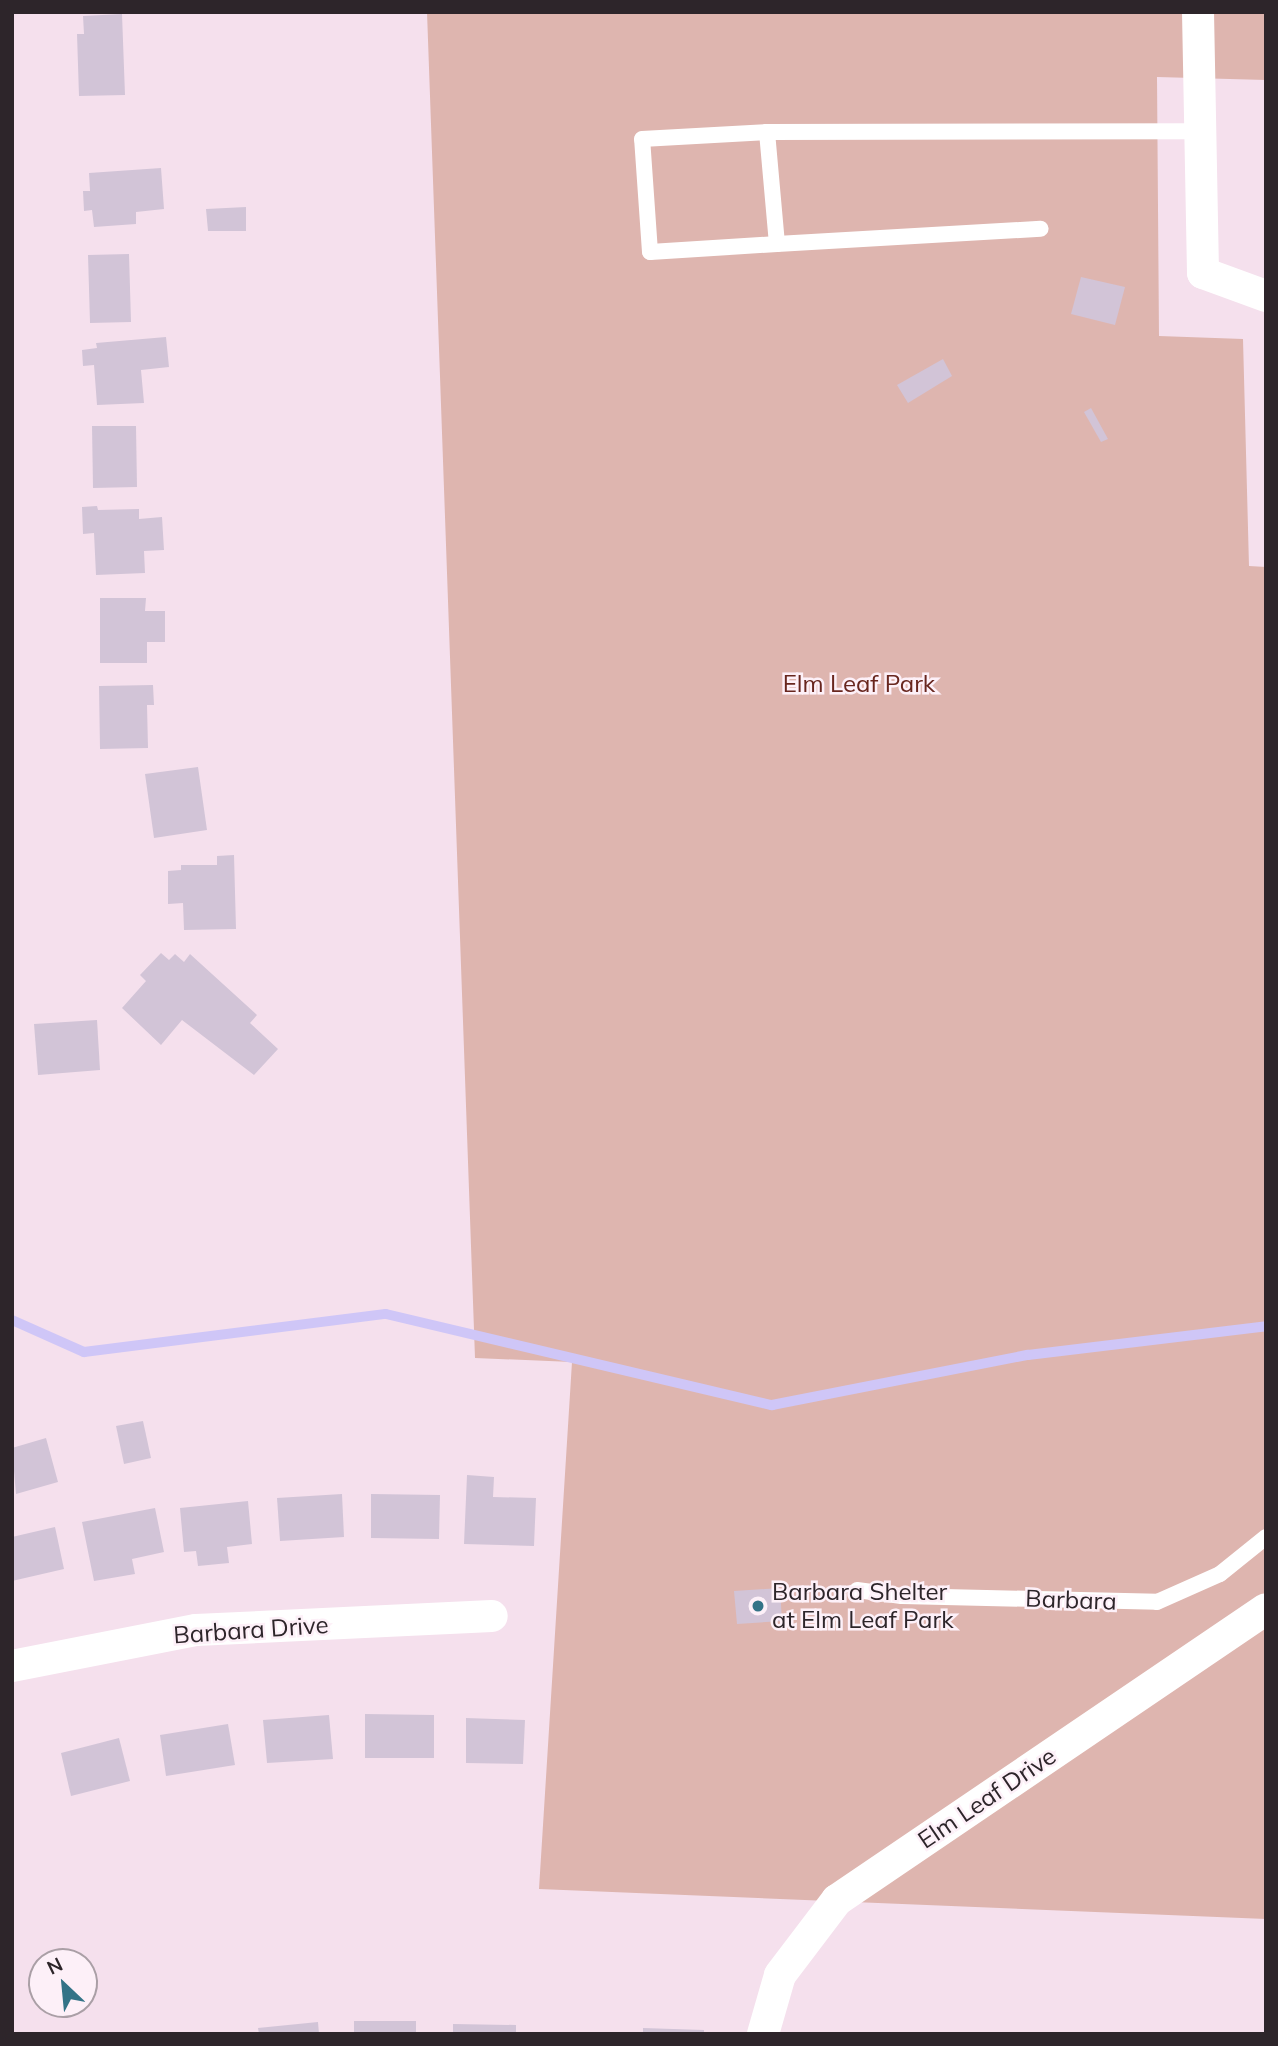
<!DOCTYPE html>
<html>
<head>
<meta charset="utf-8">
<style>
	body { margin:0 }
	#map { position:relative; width:1278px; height:2046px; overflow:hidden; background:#f5e0ed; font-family:Mulish,sans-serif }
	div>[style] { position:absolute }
	.green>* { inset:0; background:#deb5af }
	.stream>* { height:10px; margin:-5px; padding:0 5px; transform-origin:5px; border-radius:5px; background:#cfc6f7 }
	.building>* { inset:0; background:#d2c4d7 }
	.lane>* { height:16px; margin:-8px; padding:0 8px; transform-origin:8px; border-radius:8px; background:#fff }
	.street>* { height:32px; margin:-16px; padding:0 16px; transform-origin:16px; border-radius:16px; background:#fff }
	.dots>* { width:19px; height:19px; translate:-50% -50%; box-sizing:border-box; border:4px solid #fdf0f8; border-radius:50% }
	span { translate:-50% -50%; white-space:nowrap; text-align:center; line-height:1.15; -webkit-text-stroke:5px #fdf0f8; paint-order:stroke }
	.park-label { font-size:24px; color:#68261e }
	.poi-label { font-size:24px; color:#2d252a }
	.left { translate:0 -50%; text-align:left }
	.street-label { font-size:24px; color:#2d252a }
	.frame { position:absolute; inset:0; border:14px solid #2d252a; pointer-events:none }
	.north { position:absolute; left:28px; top:1948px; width:70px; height:70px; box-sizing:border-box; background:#fdf0f8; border:2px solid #aa9fa6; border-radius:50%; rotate:334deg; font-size:19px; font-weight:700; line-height:28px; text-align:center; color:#2d252a }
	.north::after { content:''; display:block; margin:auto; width:24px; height:32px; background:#337387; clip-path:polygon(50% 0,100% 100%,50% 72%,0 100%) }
</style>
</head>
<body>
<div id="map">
	<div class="green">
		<div style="clip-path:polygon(427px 12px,1266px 12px,1266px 80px,1157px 77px,1159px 336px,1243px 339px,1249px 566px,1266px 567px,1266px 1919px,539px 1889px,572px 1362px,475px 1358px)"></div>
	</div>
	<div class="stream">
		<div style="left:12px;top:1320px;width:79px;rotate:24deg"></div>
		<div style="left:84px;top:1352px;width:304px;rotate:-7.2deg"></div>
		<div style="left:386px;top:1314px;width:397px;rotate:13.3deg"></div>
		<div style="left:772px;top:1405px;width:261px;rotate:-11.1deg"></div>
		<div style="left:1028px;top:1355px;width:240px;rotate:-6.9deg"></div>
	</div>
	<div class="building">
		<div style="clip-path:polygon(122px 14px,125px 95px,79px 96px,77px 34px,84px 34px,83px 16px)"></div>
		<div style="clip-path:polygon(161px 168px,164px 209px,136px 212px,136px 224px,94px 227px,92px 210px,84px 211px,83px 191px,90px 191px,89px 173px)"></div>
		<div style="clip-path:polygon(246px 207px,246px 231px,208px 231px,206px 209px)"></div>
		<div style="clip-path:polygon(129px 254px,131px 322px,90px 323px,88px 255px)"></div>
		<div style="clip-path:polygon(1081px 277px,1125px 287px,1115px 325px,1071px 314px)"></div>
		<div style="clip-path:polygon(166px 337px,169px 367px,141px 370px,144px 403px,97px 405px,94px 365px,83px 366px,82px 350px,97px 348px,96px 343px)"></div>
		<div style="clip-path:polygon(943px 359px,952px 376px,908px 403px,897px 385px)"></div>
		<div style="clip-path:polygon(1091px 408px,1108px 439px,1101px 442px,1084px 412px)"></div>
		<div style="clip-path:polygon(92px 426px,136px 426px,137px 487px,93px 488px)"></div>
		<div style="clip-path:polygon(97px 506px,98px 510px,139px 509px,139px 519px,162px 517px,164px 550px,144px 551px,145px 573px,96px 575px,94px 533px,83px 534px,82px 507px)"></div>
		<div style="clip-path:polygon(100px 598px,146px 598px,145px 611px,165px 611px,165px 642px,147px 642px,147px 663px,100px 663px)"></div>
		<div style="clip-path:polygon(153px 685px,154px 705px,147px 705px,148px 748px,100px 749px,99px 686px)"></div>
		<div style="clip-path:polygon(198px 767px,207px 830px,154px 838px,145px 774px)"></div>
		<div style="clip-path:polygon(234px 855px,236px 929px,184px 930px,183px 903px,168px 904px,168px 871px,181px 870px,181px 865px,217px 865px,217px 856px)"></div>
		<div style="clip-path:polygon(161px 953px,169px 960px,175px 954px,184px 962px,190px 954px,257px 1015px,250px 1023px,278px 1049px,254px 1075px,182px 1020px,161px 1045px,122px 1008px,146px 981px,140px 975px)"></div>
		<div style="clip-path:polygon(97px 1020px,100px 1070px,38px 1075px,34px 1024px)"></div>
		<div style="clip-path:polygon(143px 1421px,151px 1458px,124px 1464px,116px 1426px)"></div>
		<div style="clip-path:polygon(46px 1438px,58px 1482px,16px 1494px,12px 1448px)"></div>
		<div style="clip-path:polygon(467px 1475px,494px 1477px,493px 1497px,536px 1498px,534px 1546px,464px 1544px)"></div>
		<div style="clip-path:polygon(342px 1494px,344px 1537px,280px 1541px,277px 1498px)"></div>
		<div style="clip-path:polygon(371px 1494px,440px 1495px,439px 1539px,371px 1538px)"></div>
		<div style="clip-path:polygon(248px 1501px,252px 1544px,227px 1547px,229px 1563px,198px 1566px,196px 1551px,184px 1552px,180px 1508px)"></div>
		<div style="clip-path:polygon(155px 1508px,164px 1552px,132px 1559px,135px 1574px,94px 1581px,82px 1522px)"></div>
		<div style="clip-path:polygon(55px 1527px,64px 1569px,12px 1581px,12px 1537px)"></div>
		<div style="clip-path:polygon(780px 1588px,782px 1621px,737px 1624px,734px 1591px)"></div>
		<div style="clip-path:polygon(365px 1714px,434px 1715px,434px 1758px,365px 1758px)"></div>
		<div style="clip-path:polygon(329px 1715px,333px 1759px,267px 1763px,263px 1720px)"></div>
		<div style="clip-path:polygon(466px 1718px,525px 1720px,523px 1764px,466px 1763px)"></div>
		<div style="clip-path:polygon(228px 1724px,235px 1765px,166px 1776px,160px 1735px)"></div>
		<div style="clip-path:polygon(119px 1738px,130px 1781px,71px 1796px,61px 1753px)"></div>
		<div style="clip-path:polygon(354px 2021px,416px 2021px,416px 2034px,354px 2034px)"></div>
		<div style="clip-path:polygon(318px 2022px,319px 2034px,259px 2034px,258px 2028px)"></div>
		<div style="clip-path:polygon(453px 2024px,516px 2025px,516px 2034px,453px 2034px)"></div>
		<div style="clip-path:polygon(643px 2028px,704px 2030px,704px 2034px,643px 2034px)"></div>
	</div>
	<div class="lane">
		<div style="left:767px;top:132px;width:112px;rotate:84.9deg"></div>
		<div style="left:777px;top:244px;width:127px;rotate:176.4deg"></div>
		<div style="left:650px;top:252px;width:113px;rotate:-94deg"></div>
		<div style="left:642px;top:139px;width:125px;rotate:-3.2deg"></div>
		<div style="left:767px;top:132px;width:433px;rotate:-0.1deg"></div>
		<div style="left:777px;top:244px;width:264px;rotate:-3.3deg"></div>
		<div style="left:857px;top:1590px;width:45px;rotate:7.6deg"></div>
		<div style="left:902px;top:1596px;width:255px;rotate:1.3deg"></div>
		<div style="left:1157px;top:1602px;width:69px;rotate:-24deg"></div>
		<div style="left:1220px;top:1574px;width:59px;rotate:-38.8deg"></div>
	</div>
	<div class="street">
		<div style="left:1198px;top:12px;width:261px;rotate:88.9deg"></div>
		<div style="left:1203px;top:273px;width:67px;rotate:20.1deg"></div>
		<div style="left:12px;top:1666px;width:187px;rotate:-11.1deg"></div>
		<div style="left:196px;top:1630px;width:296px;rotate:-2.7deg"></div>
		<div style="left:763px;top:2034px;width:61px;rotate:-73.9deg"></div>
		<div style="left:780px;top:1975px;width:94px;rotate:-52.8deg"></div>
		<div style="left:837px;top:1900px;width:518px;rotate:-34.15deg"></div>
	</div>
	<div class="dots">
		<div style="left:758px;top:1606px;background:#337387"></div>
	</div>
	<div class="park-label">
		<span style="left:859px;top:684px">Elm Leaf Park</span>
	</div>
	<div class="poi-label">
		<span class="left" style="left:772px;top:1606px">Barbara Shelter<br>at Elm Leaf Park</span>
	</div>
	<div class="street-label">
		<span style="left:1071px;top:1600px;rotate:2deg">Barbara</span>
		<span style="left:251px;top:1630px;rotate:-4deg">Barbara Drive</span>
		<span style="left:987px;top:1798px;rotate:-34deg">Elm Leaf Drive</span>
	</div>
	<div class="frame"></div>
	<div class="north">N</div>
</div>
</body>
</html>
